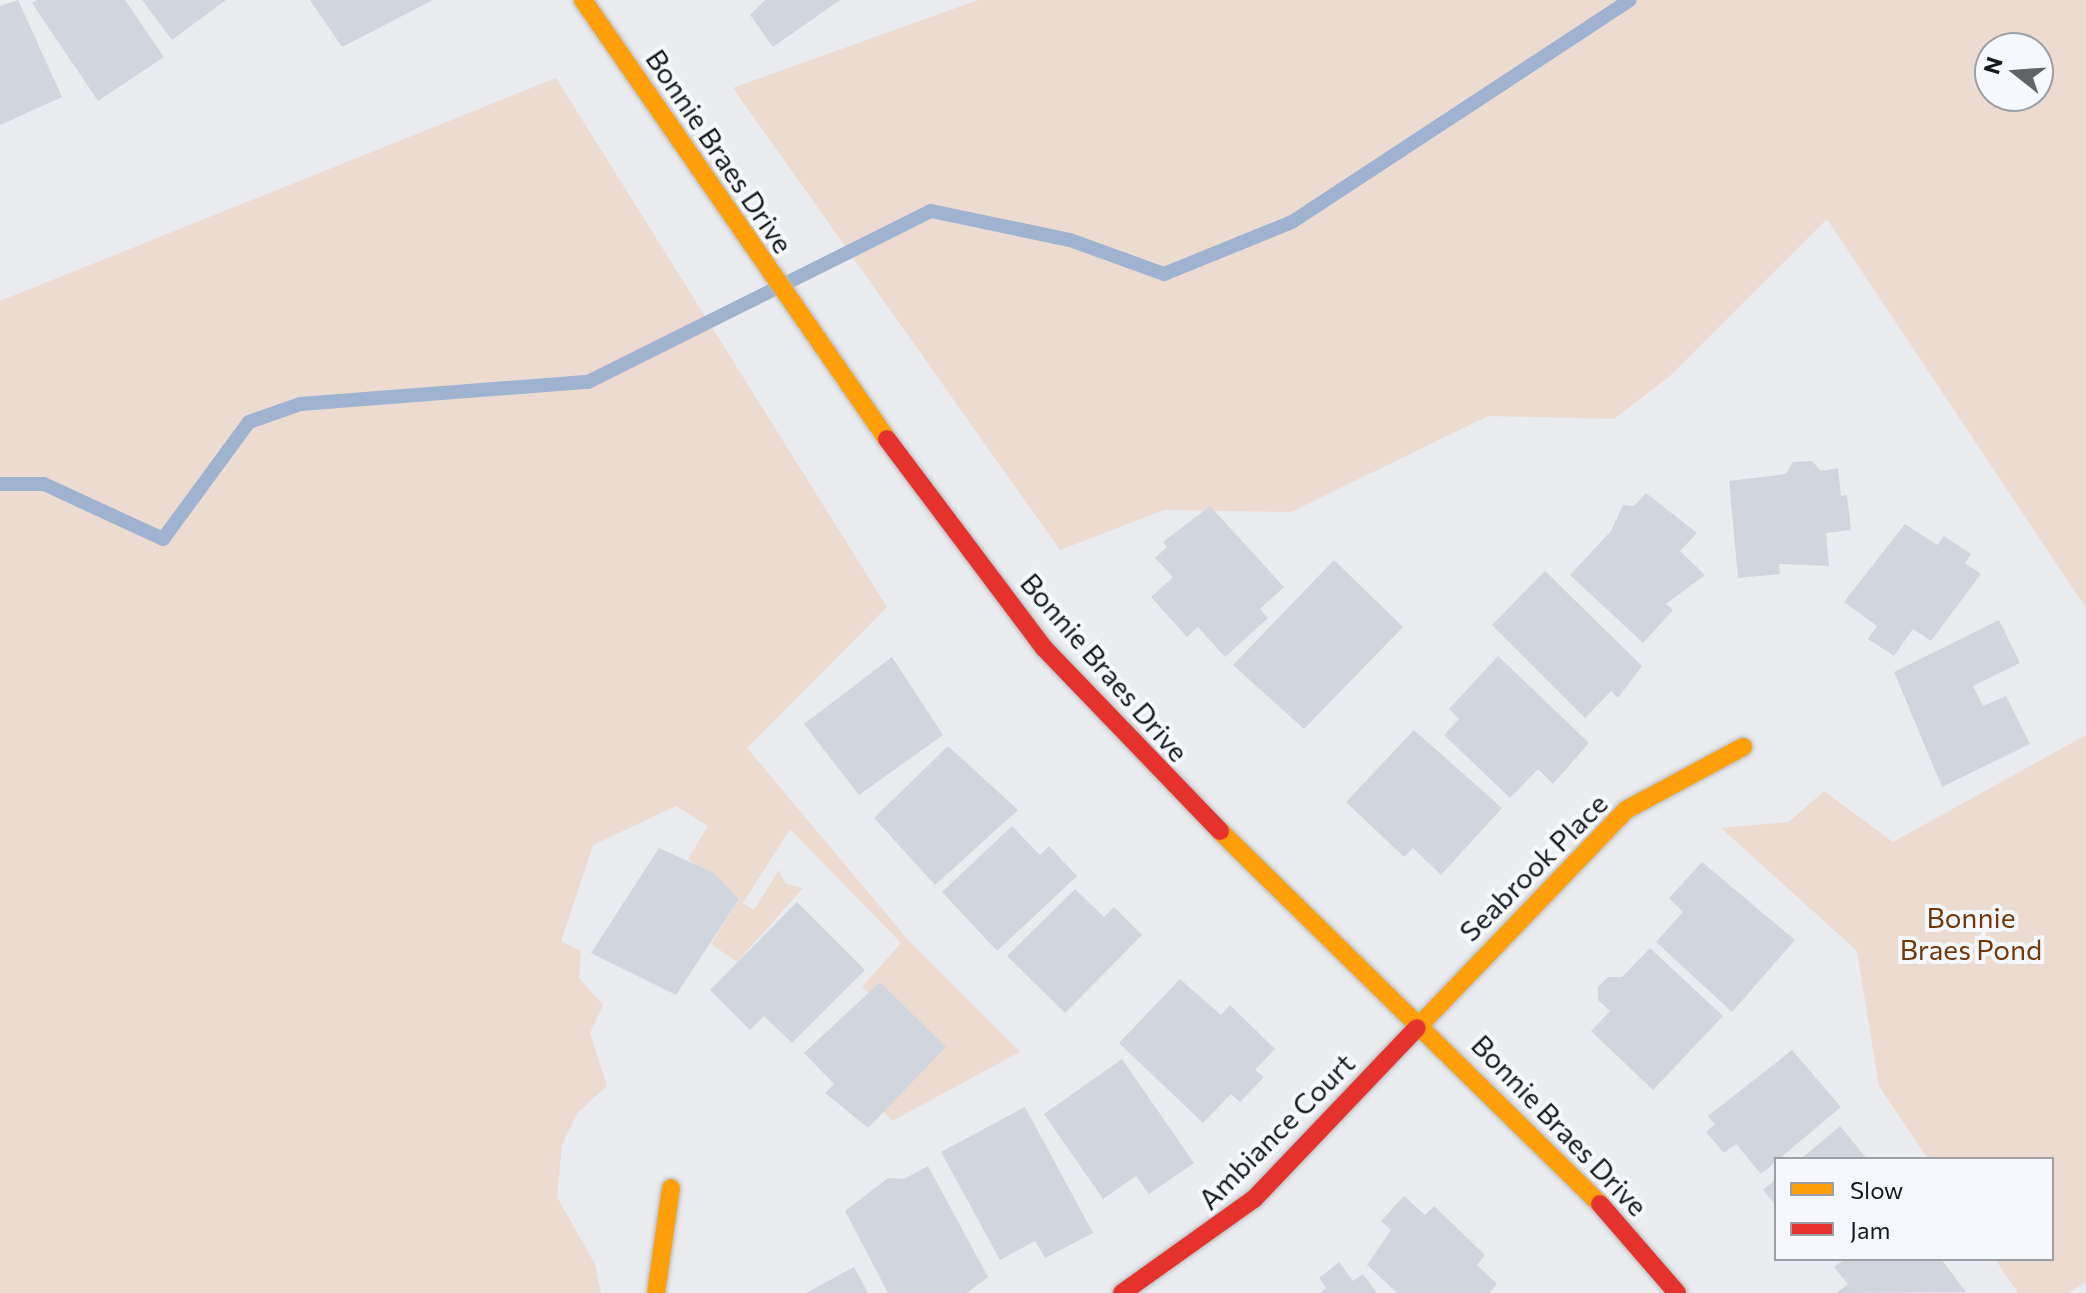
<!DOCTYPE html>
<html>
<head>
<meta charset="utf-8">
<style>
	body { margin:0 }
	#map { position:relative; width:2086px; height:1293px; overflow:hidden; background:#eaecef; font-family:Commissioner,sans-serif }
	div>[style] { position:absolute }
	.green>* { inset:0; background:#ecdbd1 }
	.stream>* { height:14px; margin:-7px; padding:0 7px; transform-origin:7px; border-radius:7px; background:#9fb3d1 }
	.building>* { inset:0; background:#d1d6de }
	.roads { filter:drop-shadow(0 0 2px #b7b9bb) drop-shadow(0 0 2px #b7b9bb) }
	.slow>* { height:18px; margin:-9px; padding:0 9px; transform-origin:9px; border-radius:9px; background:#ff9f0a }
	.jam>* { height:18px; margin:-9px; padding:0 9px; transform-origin:9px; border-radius:9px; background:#e5322d }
	span { translate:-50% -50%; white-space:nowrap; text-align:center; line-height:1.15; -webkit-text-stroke:8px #f5f9fe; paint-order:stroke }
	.street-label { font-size:28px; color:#17191b }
	.park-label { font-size:28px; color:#73380a }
	.legend { position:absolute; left:1774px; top:1157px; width:280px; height:104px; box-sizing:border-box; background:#f5f9fe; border:2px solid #9c9fa3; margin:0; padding:10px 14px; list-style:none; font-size:24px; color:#17191b }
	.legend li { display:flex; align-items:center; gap:16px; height:40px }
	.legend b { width:40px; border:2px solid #9c9fa3 }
	.north { position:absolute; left:1974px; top:32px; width:80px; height:80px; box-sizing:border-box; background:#f5f9fe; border:2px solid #9c9fa3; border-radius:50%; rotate:287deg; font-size:22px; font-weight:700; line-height:32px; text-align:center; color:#17191b }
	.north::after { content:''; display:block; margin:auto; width:28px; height:36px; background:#616365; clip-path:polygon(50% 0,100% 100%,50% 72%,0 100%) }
</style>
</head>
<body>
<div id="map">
	<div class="green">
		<div style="clip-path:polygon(evenodd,978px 0,2086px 0,2086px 608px,1827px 219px,1671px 375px,1614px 419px,1488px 416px,1291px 512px,1164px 510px,1060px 550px,733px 88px,978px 0,1990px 48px,2038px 48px,2038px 96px,1990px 96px,1990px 48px)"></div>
		<div style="clip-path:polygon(556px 78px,887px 607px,747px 748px,909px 941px,1020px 1052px,892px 1121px,883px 1111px,869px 994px,862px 987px,901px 943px,790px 829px,743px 903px,754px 910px,779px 870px,786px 884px,803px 888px,737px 962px,711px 944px,739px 899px,688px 859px,708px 826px,676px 806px,593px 845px,561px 941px,581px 951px,579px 978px,603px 1005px,590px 1033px,607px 1086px,578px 1112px,562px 1145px,557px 1197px,595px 1264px,601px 1293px,0 1293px,0 301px)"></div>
		<div style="clip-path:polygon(2086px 735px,2086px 1282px,2068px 1293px,2018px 1293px,1995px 1259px,2052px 1259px,2052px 1159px,1928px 1159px,1879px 1086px,1857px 951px,1721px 828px,1789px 822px,1824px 791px,1893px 842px)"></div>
	</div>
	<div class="stream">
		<div style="left:0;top:484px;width:44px"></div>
		<div style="left:44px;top:484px;width:131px;rotate:24.8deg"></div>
		<div style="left:163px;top:539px;width:145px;rotate:-53.7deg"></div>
		<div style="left:249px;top:422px;width:54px;rotate:-19.4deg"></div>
		<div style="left:300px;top:404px;width:289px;rotate:-4.4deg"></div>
		<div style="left:588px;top:382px;width:383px;rotate:-26.5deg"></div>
		<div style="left:931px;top:211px;width:142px;rotate:11.8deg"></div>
		<div style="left:1070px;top:240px;width:100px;rotate:19.9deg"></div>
		<div style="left:1164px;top:274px;width:138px;rotate:-22.1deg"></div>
		<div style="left:1292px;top:222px;width:404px;rotate:-33.3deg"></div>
	</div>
	<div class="building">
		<div style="clip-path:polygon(18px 0,62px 97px,0 125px,0 6px)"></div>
		<div style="clip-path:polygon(37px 0,125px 0,164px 57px,98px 101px,32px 3px)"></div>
		<div style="clip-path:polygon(142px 0,226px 0,172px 40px)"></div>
		<div style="clip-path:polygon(310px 0,433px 0,342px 47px)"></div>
		<div style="clip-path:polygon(765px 0,840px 0,773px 47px,750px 15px)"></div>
		<div style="clip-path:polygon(1812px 461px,1821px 471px,1838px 468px,1841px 496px,1847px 495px,1851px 530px,1826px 533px,1829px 566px,1779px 564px,1780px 574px,1738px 578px,1729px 481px,1786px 474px,1793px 462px)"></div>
		<div style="clip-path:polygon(1646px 493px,1697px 533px,1680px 551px,1705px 575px,1666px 604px,1673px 610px,1643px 643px,1570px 575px,1611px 531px,1623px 505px,1634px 506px)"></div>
		<div style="clip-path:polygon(1210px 506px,1284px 587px,1260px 609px,1268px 618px,1225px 657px,1198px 627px,1187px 637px,1151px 597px,1173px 577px,1155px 558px,1167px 547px,1163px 542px)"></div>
		<div style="clip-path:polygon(1905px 524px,1937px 545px,1944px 536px,1971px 554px,1965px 563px,1981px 574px,1931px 641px,1913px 629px,1894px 656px,1868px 639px,1877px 626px,1844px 602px)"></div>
		<div style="clip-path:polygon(1334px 560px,1403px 627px,1304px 729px,1233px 665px)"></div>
		<div style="clip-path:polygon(1545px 571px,1642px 666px,1618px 698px,1611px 691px,1585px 718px,1492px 625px)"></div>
		<div style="clip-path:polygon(1999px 620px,2020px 663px,1973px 686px,1983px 706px,2006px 696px,2030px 744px,1942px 787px,1894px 672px)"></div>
		<div style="clip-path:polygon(1498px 656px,1589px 743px,1553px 784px,1538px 769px,1510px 798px,1444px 735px,1459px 719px,1449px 709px)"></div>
		<div style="clip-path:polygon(892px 657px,943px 735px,859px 795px,804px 724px)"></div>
		<div style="clip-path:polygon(1414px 730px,1502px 808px,1441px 875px,1413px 848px,1404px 857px,1346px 802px)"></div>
		<div style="clip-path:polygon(948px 746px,1018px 810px,935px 885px,874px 818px)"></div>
		<div style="clip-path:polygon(1012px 826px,1040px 855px,1049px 846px,1077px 876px,997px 951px,942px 892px)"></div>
		<div style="clip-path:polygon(659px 848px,714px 873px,739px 899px,676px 995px,591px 953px)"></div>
		<div style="clip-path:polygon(1702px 862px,1795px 940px,1732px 1012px,1656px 942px,1683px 912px,1669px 898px)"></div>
		<div style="clip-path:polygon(1075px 889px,1104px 917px,1114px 907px,1142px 935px,1065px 1013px,1007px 956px)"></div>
		<div style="clip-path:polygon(797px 902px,865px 970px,792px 1043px,764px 1016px,750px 1030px,710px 990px)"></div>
		<div style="clip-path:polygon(1650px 948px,1723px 1016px,1653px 1090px,1591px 1031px,1610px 1011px,1598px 1000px,1598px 987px,1608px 977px,1622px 977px)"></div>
		<div style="clip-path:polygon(1180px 979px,1221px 1015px,1230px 1005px,1275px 1049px,1255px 1070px,1264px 1077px,1240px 1102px,1231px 1094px,1203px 1123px,1119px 1043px)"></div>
		<div style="clip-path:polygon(880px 982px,946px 1047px,868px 1128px,825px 1093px,834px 1084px,804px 1053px)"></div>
		<div style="clip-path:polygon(1792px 1050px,1841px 1107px,1761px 1174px,1736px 1144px,1724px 1153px,1706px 1132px,1715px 1124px,1708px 1116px)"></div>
		<div style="clip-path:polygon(1122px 1059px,1194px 1163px,1149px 1194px,1136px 1176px,1103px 1199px,1044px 1114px)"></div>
		<div style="clip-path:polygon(1025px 1107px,1093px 1233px,1045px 1258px,1035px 1241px,1000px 1260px,941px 1152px)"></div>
		<div style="clip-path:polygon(1840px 1126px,1867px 1159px,1801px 1159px)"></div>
		<div style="clip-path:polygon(928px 1166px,988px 1277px,967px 1293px,888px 1293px,845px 1211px,888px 1178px,904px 1179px)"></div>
		<div style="clip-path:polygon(1776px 1179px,1776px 1205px,1763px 1190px)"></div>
		<div style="clip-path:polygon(1404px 1196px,1425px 1215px,1434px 1206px,1485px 1255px,1477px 1265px,1497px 1284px,1489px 1293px,1397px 1293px,1367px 1265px,1391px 1230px,1381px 1221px)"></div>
		<div style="clip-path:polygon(1845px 1259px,1941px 1259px,1966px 1292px,1836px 1293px,1848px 1284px,1834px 1267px)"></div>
		<div style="clip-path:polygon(1339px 1262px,1353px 1281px,1363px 1274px,1377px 1293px,1320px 1293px,1326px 1288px,1319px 1278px)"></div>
		<div style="clip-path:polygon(854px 1267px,868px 1293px,806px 1293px)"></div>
	</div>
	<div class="roads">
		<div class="slow">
			<div style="left:583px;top:0;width:534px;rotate:55.3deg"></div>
			<div style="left:1220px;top:831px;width:532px;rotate:44.47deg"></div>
			<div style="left:1417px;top:1028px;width:302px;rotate:-46.2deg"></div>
			<div style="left:1626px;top:810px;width:133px;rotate:-28.3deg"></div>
			<div style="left:656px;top:1293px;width:106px;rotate:-81.9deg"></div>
		</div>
		<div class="jam">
			<div style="left:887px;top:439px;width:261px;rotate:53.1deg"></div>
			<div style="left:1044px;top:648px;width:254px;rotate:46.1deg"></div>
			<div style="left:1600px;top:1204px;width:118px;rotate:49.1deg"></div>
			<div style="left:1122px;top:1293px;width:162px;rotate:-35.5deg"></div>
			<div style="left:1254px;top:1199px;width:236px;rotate:-46.4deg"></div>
		</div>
	</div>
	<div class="street-label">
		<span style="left:720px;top:151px;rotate:56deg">Bonnie Braes Drive</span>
		<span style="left:1105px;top:667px;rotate:49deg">Bonnie Braes Drive</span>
		<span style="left:1533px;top:867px;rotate:-45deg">Seabrook Place</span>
		<span style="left:1560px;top:1125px;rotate:46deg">Bonnie Braes Drive</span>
		<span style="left:1276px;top:1131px;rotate:-45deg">Ambiance Court</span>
	</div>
	<div class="park-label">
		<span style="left:1971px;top:933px">Bonnie<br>Braes Pond</span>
	</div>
	<ul class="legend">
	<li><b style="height:10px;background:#ff9f0a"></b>Slow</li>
	<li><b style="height:10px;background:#e5322d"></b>Jam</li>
	</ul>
	<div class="north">N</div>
</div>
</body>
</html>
